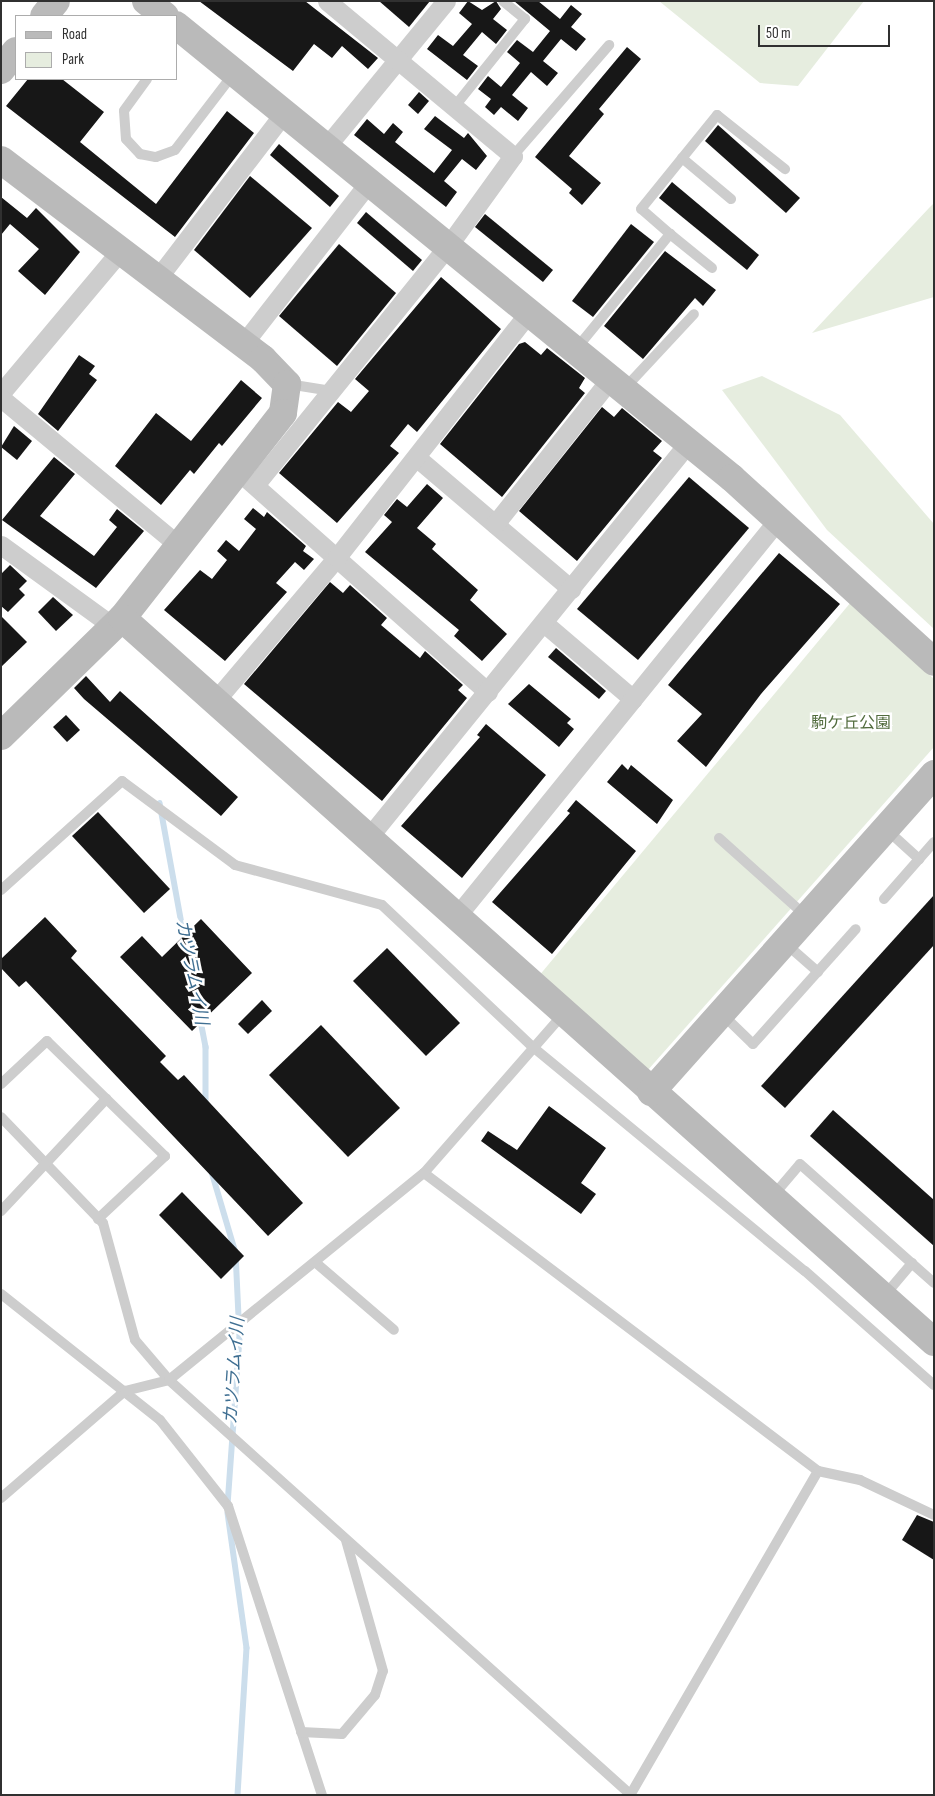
<!DOCTYPE html>
<html>
<head>
<meta charset="utf-8">
<style>
	body { margin:0 }
	#map { position:relative; width:935px; height:1796px; overflow:hidden; background:#fff; font-family:"Sofia Sans Condensed","Noto Sans JP",sans-serif }
	div>[style] { position:absolute }
	.green>* { inset:0; background:#e6eddf }
	.stream>* { height:5.5px; margin:-2.75px; padding:0 2.75px; transform-origin:2.75px; border-radius:2.75px; background:#ccdeec }
	.building>* { inset:0; background:#171717 }
	.lane>* { height:10px; margin:-5px; padding:0 5px; transform-origin:5px; border-radius:5px; background:#cdcdcd }
	.street>* { height:19px; margin:-9.5px; padding:0 9.5px; transform-origin:9.5px; border-radius:9.5px; background:#cdcdcd }
	.secondary>* { height:28px; margin:-14px; padding:0 14px; transform-origin:14px; border-radius:14px; background:#bababa }
	span { translate:-50% -50%; white-space:nowrap; text-align:center; line-height:1.15; -webkit-text-stroke:5px #fff; paint-order:stroke }
	.park-label { font-size:16px; color:#526c3e }
	.water-label { font-size:18px; color:#3f6f92; font-style:italic }
	.frame { position:absolute; inset:0; border:2px solid #303030; pointer-events:none }
	.legend { position:absolute; left:15px; top:15px; width:162px; height:65px; box-sizing:border-box; background:#fff; border:1px solid #acacac; margin:0; padding:6px 9px; list-style:none; font-size:15px; color:#303030 }
	.legend li { display:flex; align-items:center; gap:10px; height:25px }
	.legend b { width:25px; border:1px solid #acacac }
	.scale { position:absolute; left:758px; top:25px; width:132px; height:22px; box-sizing:border-box; border:2px solid #303030; border-top:0; padding-left:6px; font-size:15px; line-height:18px; white-space:nowrap; color:#303030; -webkit-text-stroke:4px #fff; paint-order:stroke }
</style>
</head>
<body>
<div id="map">
	<div class="green">
		<div style="clip-path:polygon(659px 1px,864px 1px,798px 86px,760px 83px)"></div>
		<div style="clip-path:polygon(934px 203px,934px 297px,812px 333px,929px 208px)"></div>
		<div style="clip-path:polygon(762px 376px,840px 415px,934px 524px,934px 629px,827px 530px,722px 390px)"></div>
		<div style="clip-path:polygon(851px 602px,934px 679px,934px 747px,647px 1071px,538px 977px)"></div>
	</div>
	<div class="stream">
		<div style="left:160px;top:803px;width:140px;rotate:79.7deg"></div>
		<div style="left:200px;top:1016px;width:32px;rotate:79deg"></div>
		<div style="left:206px;top:1047px;width:57px;rotate:90deg"></div>
		<div style="left:212px;top:1172px;width:84px;rotate:73.5deg"></div>
		<div style="left:236px;top:1253px;width:85px;rotate:87.3deg"></div>
		<div style="left:240px;top:1338px;width:166px;rotate:94.1deg"></div>
		<div style="left:228px;top:1513px;width:136px;rotate:82deg"></div>
		<div style="left:247px;top:1648px;width:147px;rotate:93.5deg"></div>
	</div>
	<div class="building">
		<div style="clip-path:polygon(199px 1px,305px 1px,378px 58px,368px 69px,342px 46px,332px 58px,314px 44px,293px 71px)"></div>
		<div style="clip-path:polygon(379px 1px,430px 1px,409px 27px)"></div>
		<div style="clip-path:polygon(468px 1px,482px 10px,496px 1px,501px 9px,493px 19px,507px 30px,496px 44px,482px 32px,463px 55px,478px 66px,467px 80px,427px 49px,438px 35px,453px 46px,472px 24px,459px 13px)"></div>
		<div style="clip-path:polygon(514px 1px,538px 1px,560px 19px,571px 5px,582px 14px,571px 27px,586px 39px,576px 51px,561px 39px,543px 61px,558px 73px,547px 86px,531px 72px,512px 95px,528px 108px,518px 121px,501px 107px,494px 115px,485px 107px,491px 99px,478px 89px,488px 76px,501px 87px,520px 63px,507px 52px,517px 40px,533px 52px,550px 31px)"></div>
		<div style="clip-path:polygon(627px 47px,641px 59px,599px 109px,604px 114px,569px 156px,601px 183px,582px 205px,569px 193px,572px 189px,535px 157px)"></div>
		<div style="clip-path:polygon(28px 79px,62px 79px,104px 112px,80px 142px,156px 204px,227px 111px,254px 133px,175px 237px,6px 106px)"></div>
		<div style="clip-path:polygon(419px 92px,429px 101px,418px 114px,408px 105px)"></div>
		<div style="clip-path:polygon(435px 116px,464px 138px,468px 133px,487px 156px,476px 170px,462px 159px,444px 181px,457px 192px,446px 207px,354px 135px,367px 119px,384px 134px,393px 123px,403px 132px,395px 142px,434px 173px,452px 150px,424px 129px)"></div>
		<div style="clip-path:polygon(718px 125px,800px 198px,786px 213px,705px 141px)"></div>
		<div style="clip-path:polygon(279px 144px,339px 196px,330px 207px,270px 155px)"></div>
		<div style="clip-path:polygon(250px 176px,312px 228px,250px 298px,194px 250px)"></div>
		<div style="clip-path:polygon(672px 182px,759px 255px,747px 270px,659px 198px)"></div>
		<div style="clip-path:polygon(1px 197px,27px 218px,36px 208px,80px 252px,45px 295px,18px 271px,39px 249px,10px 224px,1px 235px)"></div>
		<div style="clip-path:polygon(366px 212px,422px 260px,413px 271px,357px 223px)"></div>
		<div style="clip-path:polygon(485px 214px,553px 270px,543px 282px,475px 227px)"></div>
		<div style="clip-path:polygon(631px 224px,654px 242px,593px 317px,572px 301px)"></div>
		<div style="clip-path:polygon(339px 244px,396px 293px,337px 366px,279px 316px)"></div>
		<div style="clip-path:polygon(665px 251px,716px 290px,703px 306px,695px 298px,643px 359px,604px 326px)"></div>
		<div style="clip-path:polygon(441px 277px,501px 329px,417px 432px,408px 424px,390px 446px,399px 453px,337px 523px,279px 473px,338px 402px,351px 412px,369px 391px,355px 379px)"></div>
		<div style="clip-path:polygon(525px 342px,541px 355px,547px 348px,585px 378px,579px 388px,585px 393px,502px 497px,440px 444px,519px 344px)"></div>
		<div style="clip-path:polygon(79px 355px,95px 366px,89px 374px,97px 380px,58px 431px,38px 414px)"></div>
		<div style="clip-path:polygon(241px 380px,262px 398px,222px 446px,219px 443px,194px 474px,190px 470px,161px 505px,115px 466px,156px 413px,191px 441px)"></div>
		<div style="clip-path:polygon(602px 407px,614px 417px,622px 408px,662px 441px,653px 451px,662px 458px,577px 561px,519px 511px)"></div>
		<div style="clip-path:polygon(14px 426px,32px 441px,17px 460px,1px 447px)"></div>
		<div style="clip-path:polygon(54px 457px,75px 474px,40px 516px,94px 556px,117px 527px,109px 520px,117px 509px,144px 531px,96px 588px,2px 520px)"></div>
		<div style="clip-path:polygon(689px 477px,749px 528px,638px 660px,577px 609px)"></div>
		<div style="clip-path:polygon(427px 484px,443px 498px,417px 528px,436px 544px,432px 549px,478px 590px,470px 600px,507px 634px,482px 661px,454px 636px,459px 630px,365px 552px,392px 522px,384px 515px,397px 499px,407px 507px)"></div>
		<div style="clip-path:polygon(253px 508px,264px 517px,267px 512px,306px 546px,303px 551px,314px 559px,304px 570px,295px 562px,276px 583px,287px 592px,225px 661px,164px 610px,200px 570px,212px 579px,227px 560px,217px 551px,226px 540px,239px 551px,256px 529px,244px 519px)"></div>
		<div style="clip-path:polygon(779px 553px,840px 604px,761px 694px,706px 767px,677px 741px,702px 714px,668px 685px)"></div>
		<div style="clip-path:polygon(10px 565px,27px 581px,19px 589px,25px 595px,8px 612px,1px 606px,1px 574px)"></div>
		<div style="clip-path:polygon(330px 582px,343px 593px,350px 585px,387px 618px,381px 625px,420px 658px,425px 651px,463px 685px,458px 690px,467px 698px,382px 801px,244px 684px)"></div>
		<div style="clip-path:polygon(53px 597px,73px 615px,56px 631px,38px 612px)"></div>
		<div style="clip-path:polygon(1px 616px,27px 642px,1px 667px)"></div>
		<div style="clip-path:polygon(556px 648px,606px 691px,599px 699px,548px 657px)"></div>
		<div style="clip-path:polygon(86px 676px,110px 702px,120px 691px,238px 797px,221px 816px,84px 699px,74px 688px)"></div>
		<div style="clip-path:polygon(529px 684px,571px 719px,567px 723px,574px 729px,559px 747px,508px 704px)"></div>
		<div style="clip-path:polygon(66px 715px,80px 730px,67px 742px,53px 727px)"></div>
		<div style="clip-path:polygon(486px 724px,546px 775px,462px 878px,401px 826px,480px 737px,477px 735px)"></div>
		<div style="clip-path:polygon(622px 764px,628px 770px,631px 765px,673px 800px,657px 824px,607px 782px)"></div>
		<div style="clip-path:polygon(576px 800px,636px 851px,552px 954px,492px 902px,570px 813px,567px 811px)"></div>
		<div style="clip-path:polygon(98px 812px,170px 889px,144px 913px,72px 836px)"></div>
		<div style="clip-path:polygon(934px 895px,934px 945px,785px 1108px,761px 1086px)"></div>
		<div style="clip-path:polygon(45px 917px,77px 951px,71px 958px,166px 1056px,160px 1062px,178px 1080px,184px 1075px,303px 1203px,268px 1236px,26px 981px,19px 987px,1px 968px,1px 959px)"></div>
		<div style="clip-path:polygon(201px 919px,252px 973px,192px 1031px,120px 957px,142px 936px,162px 957px)"></div>
		<div style="clip-path:polygon(387px 948px,460px 1023px,426px 1056px,353px 981px)"></div>
		<div style="clip-path:polygon(262px 1000px,272px 1011px,248px 1034px,238px 1024px)"></div>
		<div style="clip-path:polygon(321px 1025px,400px 1108px,348px 1157px,269px 1075px)"></div>
		<div style="clip-path:polygon(549px 1106px,606px 1148px,581px 1183px,596px 1194px,581px 1214px,481px 1141px,488px 1131px,517px 1150px)"></div>
		<div style="clip-path:polygon(833px 1110px,934px 1200px,934px 1246px,810px 1136px)"></div>
		<div style="clip-path:polygon(182px 1192px,244px 1256px,221px 1279px,159px 1215px)"></div>
		<div style="clip-path:polygon(917px 1515px,934px 1522px,934px 1560px,902px 1540px)"></div>
	</div>
	<div class="lane">
		<div style="left:147px;top:79px;width:39px;rotate:126deg"></div>
		<div style="left:124px;top:111px;width:28px;rotate:86deg"></div>
		<div style="left:126px;top:139px;width:21px;rotate:47deg"></div>
		<div style="left:140px;top:154px;width:16px;rotate:11deg"></div>
		<div style="left:156px;top:157px;width:20px;rotate:-20deg"></div>
		<div style="left:175px;top:150px;width:97px;rotate:-52.5deg"></div>
		<div style="left:455px;top:106px;width:112px;rotate:-51.2deg"></div>
		<div style="left:525px;top:19px;width:28px;rotate:-141deg"></div>
		<div style="left:513px;top:156px;width:147px;rotate:-49.1deg"></div>
		<div style="left:682px;top:158px;width:64px;rotate:39.9deg"></div>
		<div style="left:670px;top:234px;width:54px;rotate:39deg"></div>
		<div style="left:576px;top:349px;width:149px;rotate:-50.7deg"></div>
		<div style="left:670px;top:234px;width:38px;rotate:-139deg"></div>
		<div style="left:641px;top:209px;width:121px;rotate:-51deg"></div>
		<div style="left:717px;top:115px;width:87px;rotate:38.5deg"></div>
		<div style="left:288px;top:384px;width:44px;rotate:9.2deg"></div>
		<div style="left:625px;top:388px;width:101px;rotate:-47deg"></div>
		<div style="left:886px;top:829px;width:45px;rotate:42.3deg"></div>
		<div style="left:719px;top:838px;width:117px;rotate:41.9deg"></div>
		<div style="left:1px;top:890px;width:163px;rotate:-42deg"></div>
		<div style="left:122px;top:781px;width:141px;rotate:36.6deg"></div>
		<div style="left:235px;top:865px;width:152px;rotate:15.2deg"></div>
		<div style="left:382px;top:905px;width:209px;rotate:43.3deg"></div>
		<div style="left:534px;top:1048px;width:351px;rotate:39.5deg"></div>
		<div style="left:805px;top:1271px;width:172px;rotate:41.5deg"></div>
		<div style="left:884px;top:899px;width:76px;rotate:-48.7deg"></div>
		<div style="left:785px;top:943px;width:44px;rotate:41.3deg"></div>
		<div style="left:722px;top:1014px;width:43px;rotate:44.1deg"></div>
		<div style="left:753px;top:1044px;width:154px;rotate:-48.2deg"></div>
		<div style="left:1px;top:1084px;width:63px;rotate:-43.1deg"></div>
		<div style="left:47px;top:1041px;width:165px;rotate:44.3deg"></div>
		<div style="left:165px;top:1156px;width:92px;rotate:136.8deg"></div>
		<div style="left:1px;top:1117px;width:147px;rotate:46.1deg"></div>
		<div style="left:103px;top:1223px;width:121px;rotate:74.7deg"></div>
		<div style="left:135px;top:1340px;width:52px;rotate:49.6deg"></div>
		<div style="left:169px;top:1380px;width:621px;rotate:41.93deg"></div>
		<div style="left:424px;top:1173px;width:494px;rotate:37.1deg"></div>
		<div style="left:818px;top:1471px;width:375px;rotate:120.1deg"></div>
		<div style="left:772px;top:1197px;width:43px;rotate:-49.7deg"></div>
		<div style="left:800px;top:1164px;width:179px;rotate:41.6deg"></div>
		<div style="left:1px;top:1211px;width:154px;rotate:-46.8deg"></div>
		<div style="left:315px;top:1262px;width:104px;rotate:40.7deg"></div>
		<div style="left:1px;top:1294px;width:203px;rotate:38.4deg"></div>
		<div style="left:160px;top:1420px;width:110px;rotate:51.7deg"></div>
		<div style="left:228px;top:1506px;width:304px;rotate:72deg"></div>
		<div style="left:885px;top:1295px;width:42px;rotate:-49.8deg"></div>
		<div style="left:818px;top:1471px;width:43px;rotate:12.1deg"></div>
		<div style="left:860px;top:1480px;width:82px;rotate:25.3deg"></div>
		<div style="left:1px;top:1498px;width:164px;rotate:-40.8deg"></div>
		<div style="left:125px;top:1391px;width:45px;rotate:-14deg"></div>
		<div style="left:169px;top:1380px;width:328px;rotate:-39.1deg"></div>
		<div style="left:424px;top:1173px;width:211px;rotate:-48.8deg"></div>
		<div style="left:301px;top:1732px;width:41px;rotate:2.8deg"></div>
		<div style="left:342px;top:1734px;width:51px;rotate:-49.8deg"></div>
		<div style="left:375px;top:1695px;width:25px;rotate:-72deg"></div>
		<div style="left:383px;top:1671px;width:136px;rotate:-105.8deg"></div>
	</div>
	<div class="street">
		<div style="left:326px;top:147px;width:189px;rotate:-50.6deg"></div>
		<div style="left:157px;top:279px;width:209px;rotate:-52.6deg"></div>
		<div style="left:243px;top:344px;width:205px;rotate:-52.1deg"></div>
		<div style="left:1px;top:393px;width:185px;rotate:-50deg"></div>
		<div style="left:1px;top:398px;width:231px;rotate:39.7deg"></div>
		<div style="left:416px;top:457px;width:204px;rotate:40.4deg"></div>
		<div style="left:246px;top:478px;width:323px;rotate:41.5deg"></div>
		<div style="left:255px;top:485px;width:307px;rotate:-51.1deg"></div>
		<div style="left:448px;top:246px;width:111px;rotate:-54.2deg"></div>
		<div style="left:513px;top:156px;width:242px;rotate:-140.2deg"></div>
		<div style="left:495px;top:524px;width:186px;rotate:-51.5deg"></div>
		<div style="left:1px;top:545px;width:140px;rotate:36deg"></div>
		<div style="left:544px;top:623px;width:117px;rotate:40.5deg"></div>
		<div style="left:215px;top:701px;width:189px;rotate:-49.7deg"></div>
		<div style="left:337px;top:557px;width:311px;rotate:-51.9deg"></div>
		<div style="left:368px;top:838px;width:510px;rotate:-50.97deg"></div>
		<div style="left:456px;top:917px;width:510px;rotate:-50.97deg"></div>
	</div>
	<div class="secondary">
		<div style="left:146px;top:1px;width:24px;rotate:38deg"></div>
		<div style="left:44px;top:16px;width:19px;rotate:-51deg"></div>
		<div style="left:176px;top:25px;width:717px;rotate:39.17deg"></div>
		<div style="left:732px;top:478px;width:273px;rotate:42.3deg"></div>
		<div style="left:1px;top:70px;width:24px;rotate:-52deg"></div>
		<div style="left:1px;top:160px;width:329px;rotate:37.2deg"></div>
		<div style="left:263px;top:359px;width:35px;rotate:46deg"></div>
		<div style="left:287px;top:384px;width:29px;rotate:98deg"></div>
		<div style="left:283px;top:413px;width:261px;rotate:128.1deg"></div>
		<div style="left:122px;top:618px;width:169px;rotate:135.7deg"></div>
		<div style="left:122px;top:618px;width:1088px;rotate:41.72deg"></div>
		<div style="left:651px;top:1092px;width:426px;rotate:-48.3deg"></div>
	</div>
	<div class="park-label">
		<span style="left:851px;top:724px">駒ケ丘公園</span>
	</div>
	<div class="water-label">
		<span style="left:191px;top:972px;rotate:79deg">カツラムイ川</span>
		<span style="left:235px;top:1371px;rotate:-86deg">カツラムイ川</span>
	</div>
	<div class="frame"></div>
	<ul class="legend">
	<li><b style="height:6px;background:#bababa"></b>Road</li>
	<li><b style="height:14px;background:#e6eddf"></b>Park</li>
	</ul>
	<div class="scale">50 m</div>
</div>
</body>
</html>
